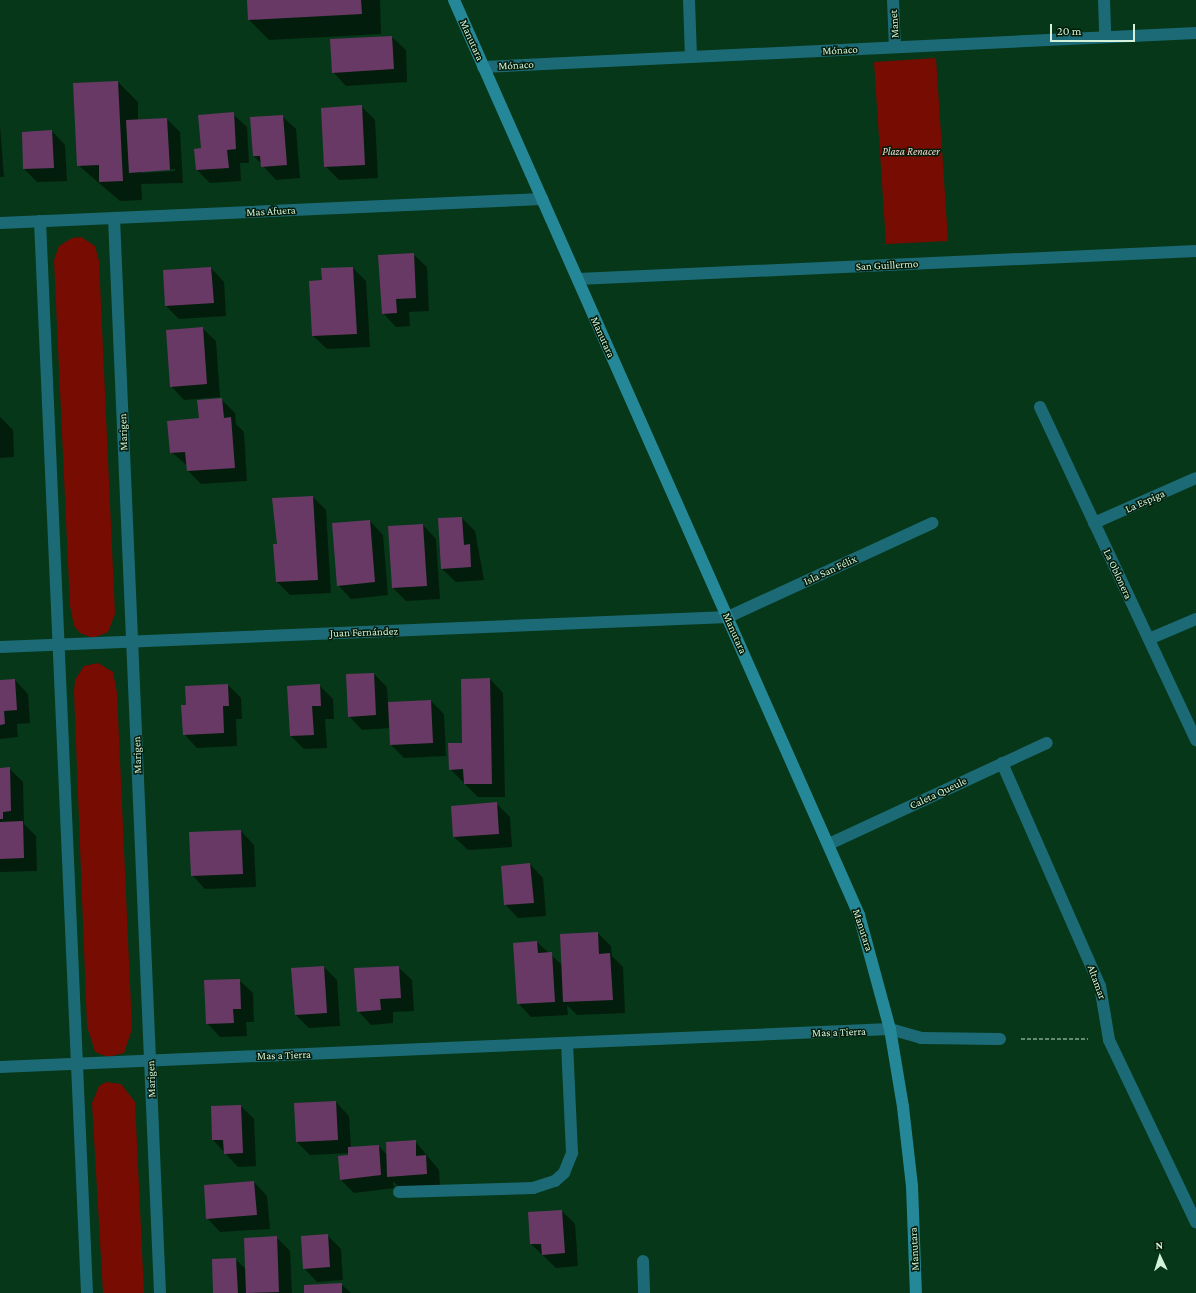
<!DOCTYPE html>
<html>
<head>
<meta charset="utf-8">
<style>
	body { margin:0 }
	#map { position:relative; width:1196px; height:1293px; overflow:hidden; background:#063718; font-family:"Crimson Pro",serif }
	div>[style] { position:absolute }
	.green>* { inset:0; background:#770c02 }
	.shadow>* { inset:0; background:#0007 }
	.building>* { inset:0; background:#693965 }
	.path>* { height:2.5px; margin-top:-1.25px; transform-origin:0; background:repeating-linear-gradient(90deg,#618a6e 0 4px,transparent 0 6px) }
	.street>* { height:12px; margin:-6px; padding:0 6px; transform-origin:6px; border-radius:6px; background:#1c6a76 }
	.secondary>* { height:12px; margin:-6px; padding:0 6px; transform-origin:6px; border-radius:6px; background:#258898 }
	span { translate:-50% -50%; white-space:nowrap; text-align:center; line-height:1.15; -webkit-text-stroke:3px #031b09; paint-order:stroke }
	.street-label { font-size:11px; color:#d3f2d9 }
	.park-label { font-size:11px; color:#f6d4ce; font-style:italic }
	.north { position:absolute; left:1140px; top:1237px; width:40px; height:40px; -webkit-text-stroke:3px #031b09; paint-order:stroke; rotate:356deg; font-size:11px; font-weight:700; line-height:16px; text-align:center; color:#d3f2d9 }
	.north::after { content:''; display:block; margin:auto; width:14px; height:18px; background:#d3f2d9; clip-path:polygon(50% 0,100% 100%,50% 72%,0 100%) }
	.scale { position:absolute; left:1050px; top:24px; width:85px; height:18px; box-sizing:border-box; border:2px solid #d3f2d9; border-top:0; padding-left:5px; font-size:12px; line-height:14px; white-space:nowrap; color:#d3f2d9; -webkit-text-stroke:3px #031b09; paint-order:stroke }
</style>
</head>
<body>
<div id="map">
	<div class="green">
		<div style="clip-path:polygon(936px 58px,948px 241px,886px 244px,874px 62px)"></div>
		<div style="clip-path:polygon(81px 237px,95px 246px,99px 261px,115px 614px,108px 632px,93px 638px,80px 633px,74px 626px,70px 606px,54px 260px,59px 246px,72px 238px)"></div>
		<div style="clip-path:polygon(98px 663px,113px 672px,117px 693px,132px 1029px,124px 1053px,108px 1057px,95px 1052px,87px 1026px,74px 692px,75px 680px,84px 666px)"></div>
		<div style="clip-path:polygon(106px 1082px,121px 1084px,135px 1102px,144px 1293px,103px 1293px,92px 1103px,99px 1086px)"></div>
	</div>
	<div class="shadow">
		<div style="clip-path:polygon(248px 0,380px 0,381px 34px,269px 40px,249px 20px)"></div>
		<div style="clip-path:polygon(392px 37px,406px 50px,407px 82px,346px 86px,333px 72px,331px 40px)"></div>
		<div style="clip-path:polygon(evenodd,118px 82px,138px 102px,138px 120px,167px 119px,180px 132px,183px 183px,141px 184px,142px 200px,120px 201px,78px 165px,118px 82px,175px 169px,175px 171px,141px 173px,141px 171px,175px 169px)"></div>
		<div style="clip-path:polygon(361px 106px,375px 120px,378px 178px,339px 180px,325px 166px)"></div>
		<div style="clip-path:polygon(233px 114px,247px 127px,249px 163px,240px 163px,241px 181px,210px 183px,197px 170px,202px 149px)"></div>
		<div style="clip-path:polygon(282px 116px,296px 129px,300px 178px,276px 180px,254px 156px)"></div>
		<div style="clip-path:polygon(0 126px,4px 177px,0 177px)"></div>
		<div style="clip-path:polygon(52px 131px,65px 145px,67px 181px,37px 182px,24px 169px)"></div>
		<div style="clip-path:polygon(413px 254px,427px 267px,429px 311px,409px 312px,410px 326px,396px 327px,383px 313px)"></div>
		<div style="clip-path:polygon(211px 268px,224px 282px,226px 316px,179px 319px,166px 306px)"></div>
		<div style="clip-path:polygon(353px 268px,366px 281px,370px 347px,327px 349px,313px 336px,323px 281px)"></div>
		<div style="clip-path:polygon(202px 328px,216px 341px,220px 397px,184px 400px,171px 386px)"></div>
		<div style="clip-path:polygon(221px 399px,235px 413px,236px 424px,244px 432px,247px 481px,201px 484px,188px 471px,188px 466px,171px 452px)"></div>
		<div style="clip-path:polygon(0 417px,13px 430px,14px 457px,0 458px)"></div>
		<div style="clip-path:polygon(313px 497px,326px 510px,331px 593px,290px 595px,277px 582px,278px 545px)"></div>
		<div style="clip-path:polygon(462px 518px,475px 531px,484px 580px,456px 582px,442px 569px)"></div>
		<div style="clip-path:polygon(370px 521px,383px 535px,388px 595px,351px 599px,338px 585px)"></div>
		<div style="clip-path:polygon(423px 525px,436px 539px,440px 599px,406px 601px,393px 588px)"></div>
		<div style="clip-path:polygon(374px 674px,387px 687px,388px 703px,431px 701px,444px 714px,446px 756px,404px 758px,391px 745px,390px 728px,362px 730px,349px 716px)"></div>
		<div style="clip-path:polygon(490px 679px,503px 693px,505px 797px,478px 797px,450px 769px)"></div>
		<div style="clip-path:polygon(15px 680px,28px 694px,30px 723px,17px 724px,18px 737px,0 739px,0 681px)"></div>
		<div style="clip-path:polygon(228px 685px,241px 698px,242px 719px,236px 719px,237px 746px,197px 748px,184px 734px,187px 706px)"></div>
		<div style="clip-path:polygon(319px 685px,333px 699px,334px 719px,325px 719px,327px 748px,304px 749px,291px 736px)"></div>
		<div style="clip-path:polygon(9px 768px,23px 782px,24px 824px,36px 836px,37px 871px,0 872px,0 769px)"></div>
		<div style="clip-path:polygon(497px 804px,510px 817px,512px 847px,468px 850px,454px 837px)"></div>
		<div style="clip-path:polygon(241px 831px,254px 845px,256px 887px,205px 889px,192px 875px)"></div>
		<div style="clip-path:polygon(530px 864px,543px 878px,546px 916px,518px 918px,505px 904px)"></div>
		<div style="clip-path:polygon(598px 933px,611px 946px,612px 956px,623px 967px,625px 1013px,577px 1015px,567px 1005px,568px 1015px,531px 1017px,518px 1003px,537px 942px,562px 965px)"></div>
		<div style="clip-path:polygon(324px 967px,337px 980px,340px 1026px,309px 1028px,296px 1015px,292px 969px)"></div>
		<div style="clip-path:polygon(398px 967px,412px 980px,414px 1011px,393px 1012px,393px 1023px,371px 1025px,358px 1011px)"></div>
		<div style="clip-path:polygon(239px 980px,253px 993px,254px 1022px,246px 1022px,247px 1036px,220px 1037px,207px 1023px)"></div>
		<div style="clip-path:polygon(336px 1102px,349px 1116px,351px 1148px,379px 1146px,387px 1155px,415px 1141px,439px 1170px,440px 1187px,402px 1190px,393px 1181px,394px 1188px,354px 1193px,341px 1180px,339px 1157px,349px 1156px,349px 1153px,310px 1155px,297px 1142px)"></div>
		<div style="clip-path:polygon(241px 1106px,254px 1119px,256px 1166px,238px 1167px,213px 1140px)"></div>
		<div style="clip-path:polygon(254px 1182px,267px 1196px,270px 1229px,220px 1232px,207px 1218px)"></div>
		<div style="clip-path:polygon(562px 1211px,575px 1224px,578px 1266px,556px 1268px,531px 1244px)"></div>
		<div style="clip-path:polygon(328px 1236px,341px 1249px,343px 1280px,317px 1282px,304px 1268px)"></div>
		<div style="clip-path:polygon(276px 1237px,290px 1251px,292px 1293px,214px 1293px,235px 1259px,247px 1270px)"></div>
		<div style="clip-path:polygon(341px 1284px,351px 1293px,305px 1293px)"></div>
	</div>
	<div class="building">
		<div style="clip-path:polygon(247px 0,361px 0,362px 14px,248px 20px)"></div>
		<div style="clip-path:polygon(392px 36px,394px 69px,332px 73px,330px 39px)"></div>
		<div style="clip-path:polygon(118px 81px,123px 181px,99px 182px,99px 165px,77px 166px,73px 83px)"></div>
		<div style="clip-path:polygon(362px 105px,365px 165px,324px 167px,321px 108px)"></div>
		<div style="clip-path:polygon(234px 112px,236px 149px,227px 150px,229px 168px,196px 170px,194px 149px,201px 148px,198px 115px)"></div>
		<div style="clip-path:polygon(283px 115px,287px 165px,261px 167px,260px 156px,253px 156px,250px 117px)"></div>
		<div style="clip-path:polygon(167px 118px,170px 170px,129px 173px,126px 120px)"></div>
		<div style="clip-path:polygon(52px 130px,54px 168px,23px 169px,22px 132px)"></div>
		<div style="clip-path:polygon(414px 253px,416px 298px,396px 299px,397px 313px,382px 314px,378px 255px)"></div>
		<div style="clip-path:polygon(211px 267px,214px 303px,165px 306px,163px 270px)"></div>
		<div style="clip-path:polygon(353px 267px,357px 334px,312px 336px,309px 281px,322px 280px,321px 268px)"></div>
		<div style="clip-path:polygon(203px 327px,207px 384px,170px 387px,166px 330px)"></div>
		<div style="clip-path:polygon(222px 398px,224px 418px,231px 417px,235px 468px,187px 471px,185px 452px,170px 453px,167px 421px,199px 418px,197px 400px)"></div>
		<div style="clip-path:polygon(313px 496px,318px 580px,276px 582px,273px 544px,277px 544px,272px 498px)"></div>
		<div style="clip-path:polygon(462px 517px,464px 545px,470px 544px,471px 567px,441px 569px,438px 518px)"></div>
		<div style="clip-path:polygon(370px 520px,375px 582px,337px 586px,332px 523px)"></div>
		<div style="clip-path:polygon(423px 524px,427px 586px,392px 588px,388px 526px)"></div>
		<div style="clip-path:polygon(374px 673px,376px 715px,348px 717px,346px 674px)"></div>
		<div style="clip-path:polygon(490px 678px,492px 784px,464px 784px,463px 769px,449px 770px,448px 743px,462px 743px,461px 679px)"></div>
		<div style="clip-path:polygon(15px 679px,17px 710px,4px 711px,5px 724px,0 725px,0 680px)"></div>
		<div style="clip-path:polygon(228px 684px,229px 706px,223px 706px,224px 733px,183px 735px,181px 705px,186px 705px,185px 686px)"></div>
		<div style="clip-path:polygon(320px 684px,321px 706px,312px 706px,314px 735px,290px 736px,287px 686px)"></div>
		<div style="clip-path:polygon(431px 700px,433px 743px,390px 745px,388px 702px)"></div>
		<div style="clip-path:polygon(10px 767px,11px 811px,3px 812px,3px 819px,0 819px,0 768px)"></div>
		<div style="clip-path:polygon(497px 802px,499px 834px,453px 837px,451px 806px)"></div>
		<div style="clip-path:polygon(23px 821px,24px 858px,0 859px,0 822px)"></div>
		<div style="clip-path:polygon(241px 830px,243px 874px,191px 876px,189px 832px)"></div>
		<div style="clip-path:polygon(530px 863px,534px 903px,504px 905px,501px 866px)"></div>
		<div style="clip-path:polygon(598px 932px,599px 954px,610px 953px,613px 1000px,563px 1002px,560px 934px)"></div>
		<div style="clip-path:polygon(537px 941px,538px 953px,552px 952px,555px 1002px,517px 1004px,513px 943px)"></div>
		<div style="clip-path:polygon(324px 966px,327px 1013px,295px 1015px,291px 968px)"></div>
		<div style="clip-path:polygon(399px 966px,401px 998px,380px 999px,381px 1010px,357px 1012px,354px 968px)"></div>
		<div style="clip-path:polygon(240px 979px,241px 1009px,233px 1009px,234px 1023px,206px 1024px,204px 980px)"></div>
		<div style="clip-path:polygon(336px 1101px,338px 1140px,296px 1142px,294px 1103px)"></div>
		<div style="clip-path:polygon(241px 1105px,243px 1153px,224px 1154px,223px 1140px,212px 1140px,211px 1106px)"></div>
		<div style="clip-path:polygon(416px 1140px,416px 1156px,426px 1155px,427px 1174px,387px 1177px,386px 1142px)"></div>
		<div style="clip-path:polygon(379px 1145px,381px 1175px,340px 1180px,338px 1156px,348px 1155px,348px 1147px)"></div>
		<div style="clip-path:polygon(254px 1181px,257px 1215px,206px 1219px,204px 1185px)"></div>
		<div style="clip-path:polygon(562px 1210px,565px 1253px,542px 1255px,541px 1244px,530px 1244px,528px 1212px)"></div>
		<div style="clip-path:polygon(328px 1234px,330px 1267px,303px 1269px,301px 1236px)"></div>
		<div style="clip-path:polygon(277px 1236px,279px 1292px,246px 1293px,244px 1238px)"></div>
		<div style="clip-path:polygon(236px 1258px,238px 1293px,213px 1293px,212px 1259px)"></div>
		<div style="clip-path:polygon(342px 1283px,342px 1293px,304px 1293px,304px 1285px)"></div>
	</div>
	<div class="path">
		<div style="left:1021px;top:1039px;width:67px"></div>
	</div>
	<div class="street">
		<div style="left:689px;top:0;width:57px;rotate:88deg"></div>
		<div style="left:893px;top:0;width:47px;rotate:87.6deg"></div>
		<div style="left:1104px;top:0;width:37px;rotate:88deg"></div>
		<div style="left:483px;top:67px;width:714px;rotate:-2.73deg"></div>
		<div style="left:114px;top:218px;width:1076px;rotate:87.55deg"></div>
		<div style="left:40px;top:221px;width:1073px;rotate:87.49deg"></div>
		<div style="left:0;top:223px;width:543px;rotate:-2.54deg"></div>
		<div style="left:578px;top:279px;width:619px;rotate:-2.59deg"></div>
		<div style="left:1040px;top:407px;width:368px;rotate:64.9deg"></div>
		<div style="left:1094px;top:523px;width:111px;rotate:-23.8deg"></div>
		<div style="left:1149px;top:639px;width:51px;rotate:-23.1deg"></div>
		<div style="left:0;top:647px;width:729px;rotate:-2.36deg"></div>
		<div style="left:728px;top:617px;width:225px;rotate:-24.7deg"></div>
		<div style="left:1002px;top:763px;width:244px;rotate:66.3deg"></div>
		<div style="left:1100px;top:986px;width:55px;rotate:80.5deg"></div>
		<div style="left:1109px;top:1040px;width:202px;rotate:64.5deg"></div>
		<div style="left:829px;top:844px;width:240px;rotate:-24.9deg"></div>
		<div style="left:0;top:1067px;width:891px;rotate:-2.44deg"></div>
		<div style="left:890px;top:1029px;width:32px;rotate:16deg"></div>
		<div style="left:921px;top:1038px;width:79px;rotate:0.7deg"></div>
		<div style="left:399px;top:1192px;width:134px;rotate:-1.7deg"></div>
		<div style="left:533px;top:1188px;width:23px;rotate:-18deg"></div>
		<div style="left:555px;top:1181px;width:12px;rotate:-42deg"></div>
		<div style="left:564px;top:1173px;width:22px;rotate:-68deg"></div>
		<div style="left:572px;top:1153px;width:109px;rotate:-92.6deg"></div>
		<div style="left:643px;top:1261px;width:32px;rotate:88deg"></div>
	</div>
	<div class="secondary">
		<div style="left:454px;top:0;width:1001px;rotate:66.12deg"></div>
		<div style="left:859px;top:915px;width:118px;rotate:74.8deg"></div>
		<div style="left:890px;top:1029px;width:79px;rotate:80.5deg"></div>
		<div style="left:903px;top:1107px;width:80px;rotate:83.5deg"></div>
		<div style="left:912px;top:1186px;width:107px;rotate:87.9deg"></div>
	</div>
	<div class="street-label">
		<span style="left:894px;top:24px;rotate:-93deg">Manet</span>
		<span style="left:472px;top:40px;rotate:66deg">Manutara</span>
		<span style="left:840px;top:50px;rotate:-3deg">Mónaco</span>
		<span style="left:516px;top:65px;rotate:-3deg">Mónaco</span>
		<span style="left:271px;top:211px;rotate:-3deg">Mas Afuera</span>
		<span style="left:887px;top:265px;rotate:-3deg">San Guillermo</span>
		<span style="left:603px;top:337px;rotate:66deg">Manutara</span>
		<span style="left:123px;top:432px;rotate:-92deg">Marigen</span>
		<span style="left:1145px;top:501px;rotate:-24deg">La Espiga</span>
		<span style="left:830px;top:570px;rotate:-25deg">Isla San Félix</span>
		<span style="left:1118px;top:574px;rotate:65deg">La Oblonera</span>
		<span style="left:364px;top:632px;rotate:-2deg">Juan Fernández</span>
		<span style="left:735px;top:633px;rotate:66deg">Manutara</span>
		<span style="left:137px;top:755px;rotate:-92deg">Marigen</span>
		<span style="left:938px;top:793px;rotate:-25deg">Caleta Queule</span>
		<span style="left:863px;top:930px;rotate:72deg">Manutara</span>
		<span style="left:1097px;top:982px;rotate:70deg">Altamar</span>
		<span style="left:839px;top:1032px;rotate:-2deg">Mas a Tierra</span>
		<span style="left:284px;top:1055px;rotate:-2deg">Mas a Tierra</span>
		<span style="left:151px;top:1079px;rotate:-92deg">Marigen</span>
		<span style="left:914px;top:1249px;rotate:-93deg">Manutara</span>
	</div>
	<div class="park-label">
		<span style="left:911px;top:151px">Plaza Renacer</span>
	</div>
	<div class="north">N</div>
	<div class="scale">20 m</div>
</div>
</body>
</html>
